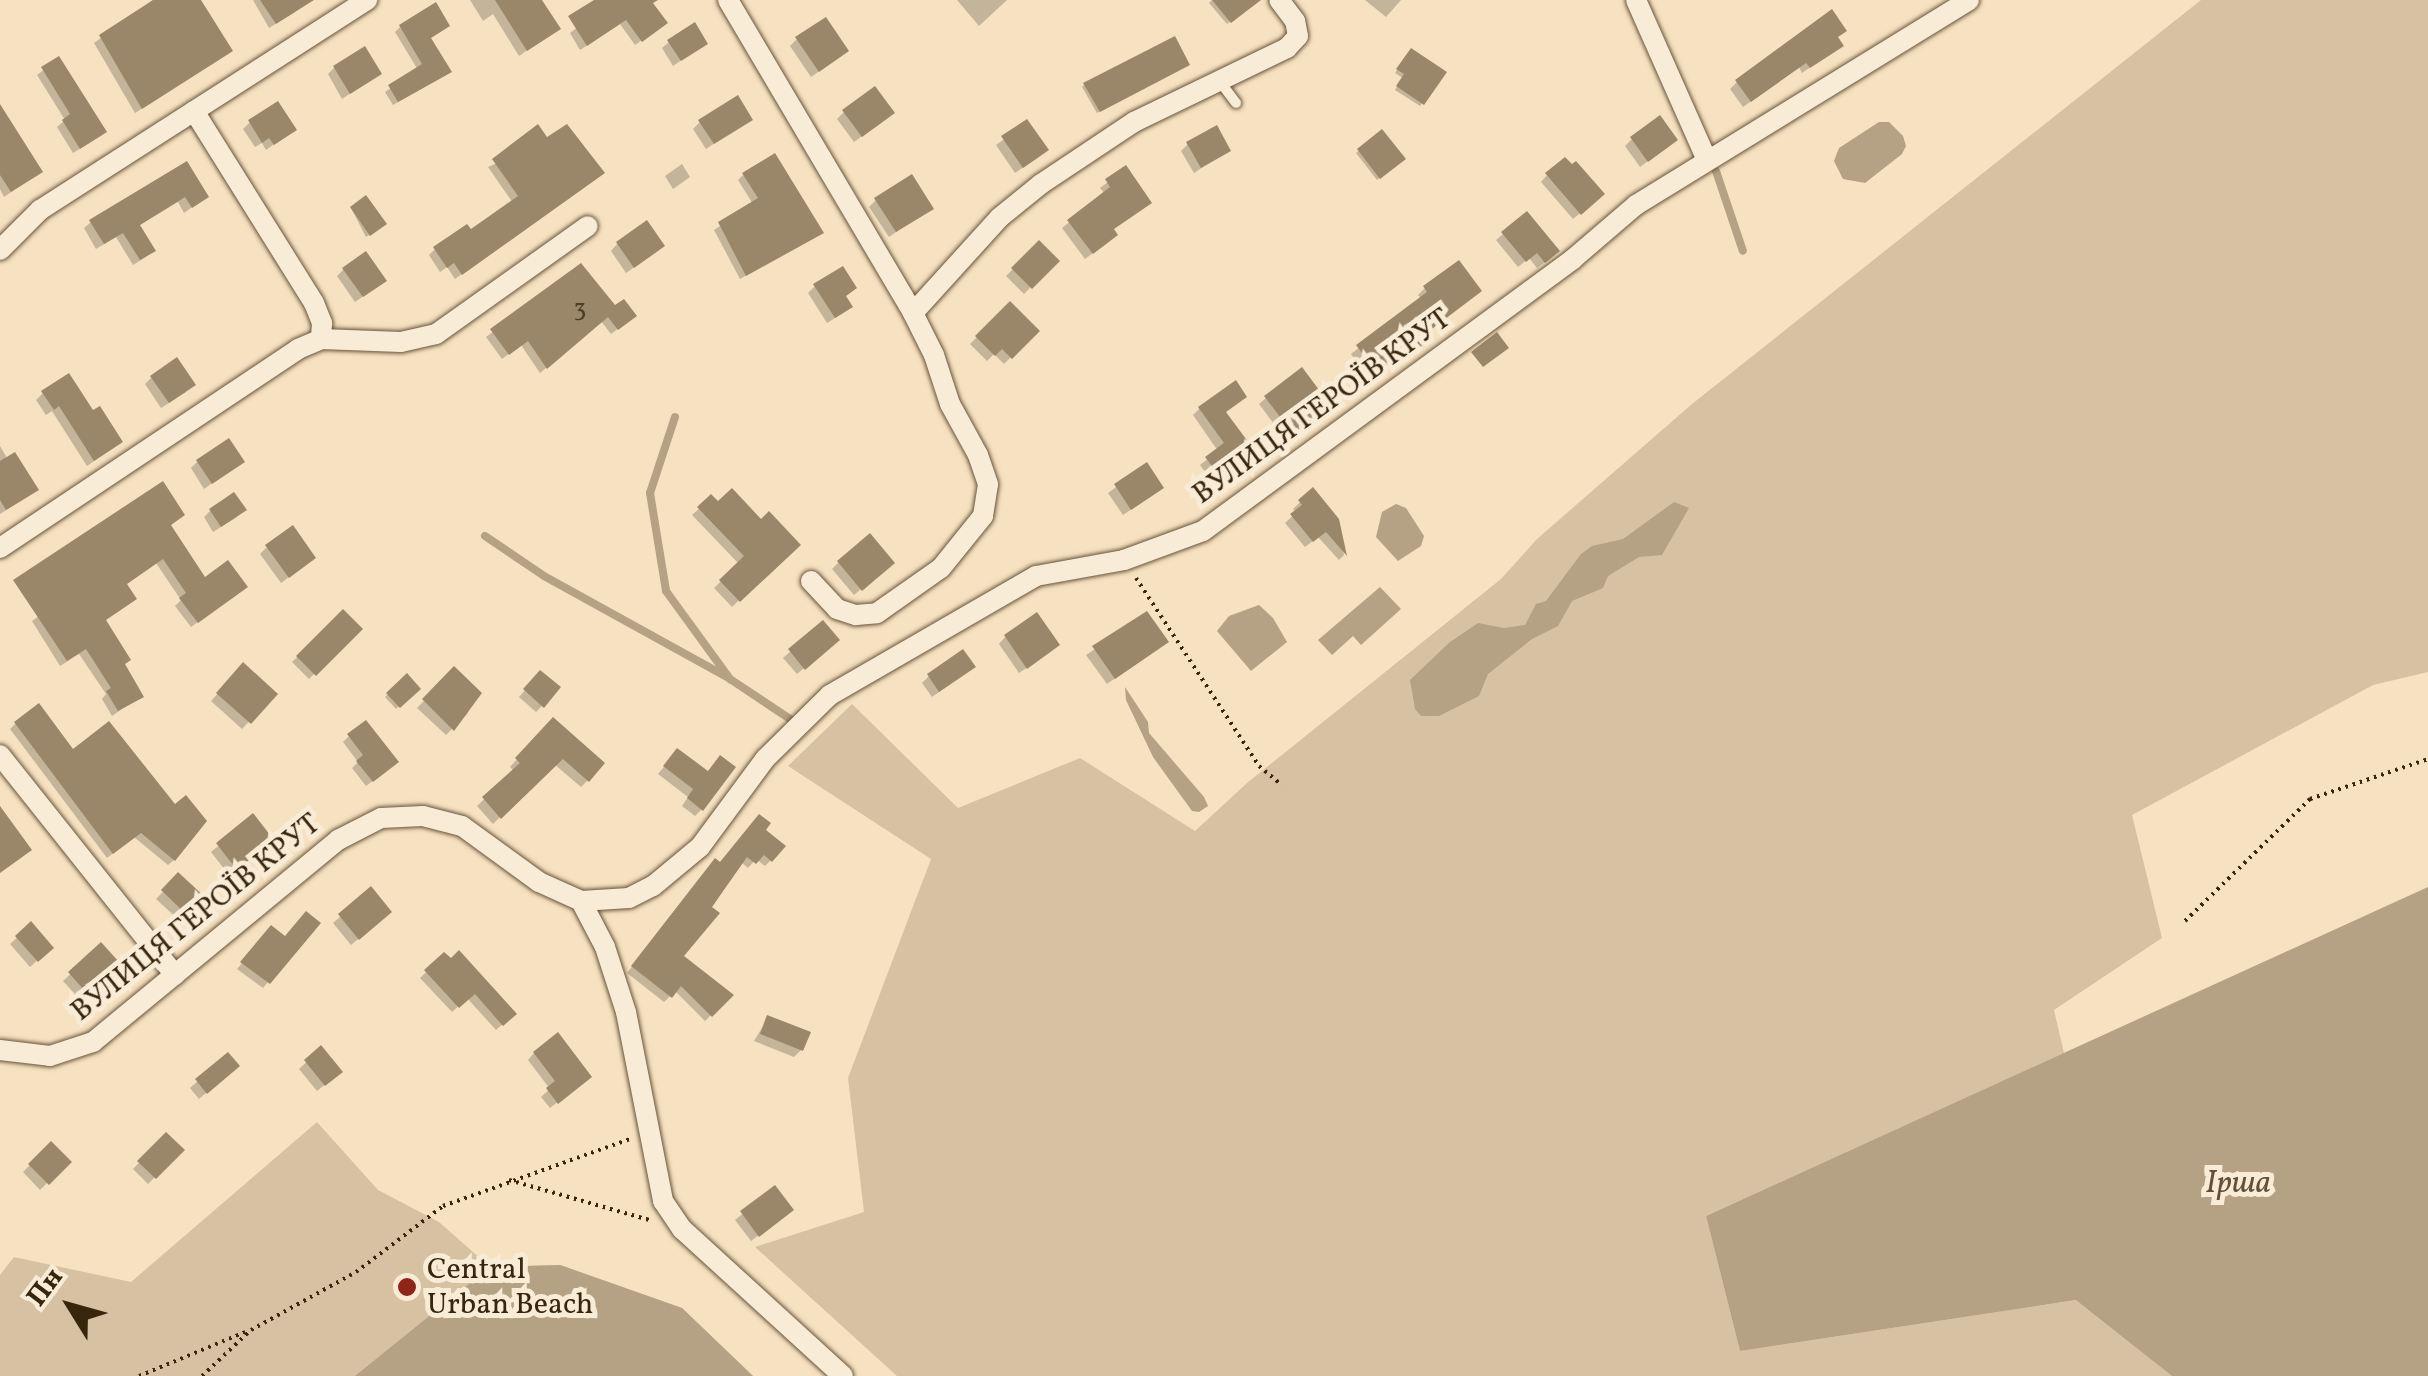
<!DOCTYPE html>
<html>
<head>
<meta charset="utf-8">
<style>
	body { margin:0 }
	#map { position:relative; width:2428px; height:1376px; overflow:hidden; background:#f6e1c1; font-family:Vollkorn,serif }
	div>[style] { position:absolute }
	.green>* { inset:0; background:#d6c1a2 }
	.water>* { inset:0; background:#b5a183 }
	.shadow>* { inset:0; background:#0003 }
	.stream>* { height:8px; margin:-4px; padding:0 4px; transform-origin:4px; border-radius:4px; background:#b5a183 }
	.building>* { inset:0; background:#9a876a }
	.path>* { height:4px; margin-top:-2px; transform-origin:0; background:repeating-linear-gradient(90deg,#37250c 0 2.5px,transparent 0 7.5px) }
	.roads { filter:drop-shadow(0 0 2px #675439) drop-shadow(0 0 2px #675439) }
	.lane>* { height:10px; margin:-5px; padding:0 5px; transform-origin:5px; border-radius:5px; background:#f9ecd7 }
	.street>* { height:20px; margin:-10px; padding:0 10px; transform-origin:10px; border-radius:10px; background:#f9ecd7 }
	.dots>* { width:28px; height:28px; translate:-50% -50%; box-sizing:border-box; border:5px solid #f9ecd7; border-radius:50% }
	span { translate:-50% -50%; white-space:nowrap; text-align:center; line-height:1.15; -webkit-text-stroke:10px #f9ecd7; paint-order:stroke }
	.number-label { font-size:25px; color:#503e24 }
	.number-label span { -webkit-text-stroke-width:0 }
	.street-label { font-size:30px; color:#37250c }
	.poi-label { font-size:30px; color:#37250c }
	.left { translate:0 -50%; text-align:left }
	.water-label { font-size:32px; color:#635036; font-style:italic }
	.north { position:absolute; left:20px; top:1256px; width:100px; height:100px; -webkit-text-stroke:8px #f9ecd7; paint-order:stroke; rotate:307deg; font-size:28px; font-weight:700; line-height:40px; text-align:center; color:#37250c }
	.north::after { content:''; display:block; margin:auto; width:35px; height:45px; background:#37250c; clip-path:polygon(50% 0,100% 100%,50% 72%,0 100%) }
</style>
</head>
<body>
<div id="map">
	<div class="green">
		<div style="clip-path:polygon(2201px 0,2428px 0,2428px 672px,2373px 685px,2132px 815px,2162px 938px,2054px 1010px,2064px 1053px,1706px 1216px,1740px 1351px,2077px 1300px,2172px 1376px,897px 1376px,755px 1247px,864px 1212px,848px 1078px,931px 859px,788px 766px,852px 704px,958px 808px,1080px 758px,1195px 831px,1247px 783px,1501px 579px,1537px 539px,1692px 404px)"></div>
		<div style="clip-path:polygon(317px 1122px,378px 1190px,439px 1222px,490px 1267px,560px 1265px,682px 1308px,753px 1376px,0 1376px,0 1275px,14px 1257px,131px 1282px)"></div>
	</div>
	<div class="water">
		<div style="clip-path:polygon(1879px 122px,1889px 122px,1903px 136px,1906px 146px,1902px 154px,1865px 183px,1843px 179px,1834px 161px,1839px 148px)"></div>
		<div style="clip-path:polygon(1674px 502px,1689px 508px,1662px 555px,1639px 557px,1608px 576px,1603px 588px,1572px 601px,1558px 626px,1532px 639px,1488px 674px,1479px 696px,1439px 716px,1421px 716px,1415px 709px,1410px 680px,1450px 642px,1478px 623px,1504px 628px,1525px 625px,1536px 604px,1546px 601px,1581px 554px,1592px 546px,1623px 539px)"></div>
		<div style="clip-path:polygon(1396px 504px,1406px 508px,1424px 536px,1421px 546px,1398px 561px,1376px 537px,1382px 512px)"></div>
		<div style="clip-path:polygon(1380px 587px,1401px 609px,1361px 645px,1353px 636px,1332px 655px,1318px 640px)"></div>
		<div style="clip-path:polygon(1259px 605px,1273px 618px,1287px 642px,1251px 671px,1217px 631px,1229px 616px)"></div>
		<div style="clip-path:polygon(1125px 687px,1148px 722px,1149px 733px,1204px 797px,1208px 806px,1199px 812px,1192px 811px,1153px 757px,1126px 700px)"></div>
		<div style="clip-path:polygon(2428px 887px,2428px 1376px,2172px 1376px,2076px 1300px,1740px 1351px,1706px 1216px)"></div>
		<div style="clip-path:polygon(560px 1265px,682px 1308px,753px 1376px,355px 1376px,490px 1267px)"></div>
	</div>
	<div class="shadow">
		<div style="clip-path:polygon(153px 0,190px 0,230px 51px,135px 113px,94px 43px)"></div>
		<div style="clip-path:polygon(253px 0,296px 0,295px 12px,269px 28px)"></div>
		<div style="clip-path:polygon(470px 0,515px 0,557px 29px,519px 56px,493px 14px,483px 21px)"></div>
		<div style="clip-path:polygon(612px 0,648px 0,659px 28px,635px 45px,620px 24px,580px 50px,570px 33px)"></div>
		<div style="clip-path:polygon(957px 0,1007px 0,979px 26px)"></div>
		<div style="clip-path:polygon(1212px 0,1241px 0,1248px 8px,1227px 24px,1209px 3px)"></div>
		<div style="clip-path:polygon(1365px 0,1401px 0,1386px 17px)"></div>
		<div style="clip-path:polygon(400px 27px,429px 39px,444px 76px,393px 105px,385px 92px,418px 70px,395px 32px)"></div>
		<div style="clip-path:polygon(797px 39px,839px 57px,811px 77px,790px 46px)"></div>
		<div style="clip-path:polygon(669px 42px,705px 44px,673px 66px,662px 48px)"></div>
		<div style="clip-path:polygon(1841px 46px,1802px 73px,1799px 67px,1743px 107px,1730px 89px,1737px 82px)"></div>
		<div style="clip-path:polygon(1408px 54px,1443px 73px,1420px 106px,1395px 90px,1403px 78px,1395px 73px)"></div>
		<div style="clip-path:polygon(58px 59px,98px 137px,73px 153px,57px 127px,65px 120px,37px 75px)"></div>
		<div style="clip-path:polygon(1184px 67px,1097px 113px,1082px 87px,1084px 85px)"></div>
		<div style="clip-path:polygon(334px 68px,379px 74px,342px 99px,328px 74px)"></div>
		<div style="clip-path:polygon(0 107px,40px 172px,4px 197px,0 189px)"></div>
		<div style="clip-path:polygon(844px 112px,885px 119px,854px 142px,837px 119px)"></div>
		<div style="clip-path:polygon(750px 119px,706px 149px,693px 129px,700px 122px)"></div>
		<div style="clip-path:polygon(250px 122px,294px 130px,266px 150px,262px 143px,255px 147px,243px 129px)"></div>
		<div style="clip-path:polygon(1027px 123px,1039px 157px,1015px 173px,996px 145px)"></div>
		<div style="clip-path:polygon(1382px 132px,1403px 158px,1377px 180px,1356px 153px)"></div>
		<div style="clip-path:polygon(1632px 139px,1668px 146px,1640px 167px,1625px 146px)"></div>
		<div style="clip-path:polygon(546px 141px,596px 178px,455px 279px,447px 267px,440px 272px,429px 255px,435px 249px,470px 233px,513px 203px,488px 167px)"></div>
		<div style="clip-path:polygon(1188px 144px,1228px 150px,1194px 173px,1181px 151px)"></div>
		<div style="clip-path:polygon(187px 164px,206px 197px,184px 213px,178px 202px,138px 226px,152px 250px,146px 257px,133px 265px,116px 237px,96px 249px,84px 228px,91px 222px)"></div>
		<div style="clip-path:polygon(682px 164px,690px 177px,673px 189px,665px 176px)"></div>
		<div style="clip-path:polygon(1125px 169px,1108px 242px,1085px 259px,1062px 228px,1105px 194px,1100px 188px)"></div>
		<div style="clip-path:polygon(743px 175px,820px 233px,740px 279px,714px 230px,753px 204px,738px 180px)"></div>
		<div style="clip-path:polygon(1547px 175px,1595px 201px,1573px 219px,1541px 182px)"></div>
		<div style="clip-path:polygon(876px 200px,931px 208px,889px 237px,869px 207px)"></div>
		<div style="clip-path:polygon(351px 208px,381px 227px,366px 237px)"></div>
		<div style="clip-path:polygon(1503px 234px,1550px 258px,1537px 268px,1529px 258px,1518px 267px,1496px 240px)"></div>
		<div style="clip-path:polygon(1039px 243px,1056px 261px,1024px 294px,1006px 276px)"></div>
		<div style="clip-path:polygon(617px 244px,655px 253px,626px 273px,611px 251px)"></div>
		<div style="clip-path:polygon(1458px 263px,1418px 338px,1422px 344px,1368px 377px,1351px 354px,1421px 299px,1418px 295px,1425px 288px)"></div>
		<div style="clip-path:polygon(581px 266px,628px 321px,611px 334px,601px 321px,540px 373px,521px 345px,502px 359px,486px 337px)"></div>
		<div style="clip-path:polygon(344px 269px,377px 287px,355px 302px,337px 276px)"></div>
		<div style="clip-path:polygon(815px 286px,844px 297px,843px 313px,827px 323px,808px 293px)"></div>
		<div style="clip-path:polygon(1010px 304px,1037px 331px,1004px 364px,994px 354px,987px 361px,970px 344px)"></div>
		<div style="clip-path:polygon(152px 377px,186px 392px,161px 408px,145px 384px)"></div>
		<div style="clip-path:polygon(43px 393px,113px 448px,87px 466px,52px 411px,46px 415px,36px 400px)"></div>
		<div style="clip-path:polygon(1266px 398px,1321px 412px,1285px 439px,1259px 404px)"></div>
		<div style="clip-path:polygon(1200px 408px,1223px 413px,1250px 465px,1218px 489px,1200px 465px,1218px 451px,1193px 415px)"></div>
		<div style="clip-path:polygon(0 446px,29px 496px,0 514px)"></div>
		<div style="clip-path:polygon(197px 462px,242px 462px,204px 489px,191px 468px)"></div>
		<div style="clip-path:polygon(1146px 465px,1154px 494px,1123px 515px,1108px 493px)"></div>
		<div style="clip-path:polygon(1312px 491px,1337px 520px,1344px 555px,1339px 560px,1318px 537px,1305px 547px,1285px 523px,1296px 513px,1293px 509px)"></div>
		<div style="clip-path:polygon(711px 498px,797px 545px,732px 607px,714px 588px,739px 564px,692px 515px)"></div>
		<div style="clip-path:polygon(210px 511px,237px 517px,213px 532px,204px 517px)"></div>
		<div style="clip-path:polygon(168px 526px,204px 580px,238px 593px,191px 627px,175px 606px,181px 600px,156px 563px,124px 585px,103px 621px,141px 696px,112px 716px,102px 699px,106px 694px,79px 654px,60px 666px,32px 621px)"></div>
		<div style="clip-path:polygon(267px 547px,306px 564px,281px 583px,260px 554px)"></div>
		<div style="clip-path:polygon(839px 562px,885px 569px,854px 595px,832px 569px)"></div>
		<div style="clip-path:polygon(343px 613px,359px 629px,309px 679px,292px 662px)"></div>
		<div style="clip-path:polygon(1146px 615px,1159px 648px,1107px 684px,1086px 655px)"></div>
		<div style="clip-path:polygon(823px 623px,830px 646px,797px 674px,783px 658px)"></div>
		<div style="clip-path:polygon(1005px 637px,1050px 652px,1019px 673px,999px 644px)"></div>
		<div style="clip-path:polygon(243px 666px,274px 694px,242px 729px,211px 701px)"></div>
		<div style="clip-path:polygon(454px 670px,468px 713px,446px 735px,417px 708px)"></div>
		<div style="clip-path:polygon(966px 673px,932px 697px,922px 683px,929px 676px)"></div>
		<div style="clip-path:polygon(407px 677px,418px 689px,396px 709px,385px 697px)"></div>
		<div style="clip-path:polygon(534px 680px,542px 706px,536px 712px,519px 697px)"></div>
		<div style="clip-path:polygon(553px 720px,588px 780px,581px 787px,554px 764px,493px 824px,477px 806px,514px 771px,510px 767px)"></div>
		<div style="clip-path:polygon(16px 723px,73px 752px,174px 860px,168px 865px,134px 837px,107px 858px,10px 729px)"></div>
		<div style="clip-path:polygon(349px 736px,390px 768px,366px 786px,352px 768px,358px 762px,343px 742px)"></div>
		<div style="clip-path:polygon(677px 751px,702px 809px,695px 816px,682px 806px,688px 797px,658px 774px)"></div>
		<div style="clip-path:polygon(253px 817px,264px 846px,229px 875px,211px 852px)"></div>
		<div style="clip-path:polygon(763px 830px,771px 860px,765px 866px,756px 859px,748px 868px,741px 862px,680px 956px,731px 996px,705px 1021px,675px 991px,664px 1002px,627px 973px,709px 868px,720px 865px)"></div>
		<div style="clip-path:polygon(178px 876px,202px 898px,180px 921px,156px 899px)"></div>
		<div style="clip-path:polygon(371px 890px,382px 919px,351px 945px,333px 923px)"></div>
		<div style="clip-path:polygon(31px 925px,51px 948px,30px 967px,10px 944px)"></div>
		<div style="clip-path:polygon(266px 934px,268px 982px,263px 988px,237px 969px)"></div>
		<div style="clip-path:polygon(101px 946px,124px 972px,86px 1006px,63px 981px)"></div>
		<div style="clip-path:polygon(444px 955px,514px 1014px,496px 1030px,467px 998px,452px 1012px,420px 978px)"></div>
		<div style="clip-path:polygon(768px 1018px,801px 1050px,794px 1057px,754px 1041px)"></div>
		<div style="clip-path:polygon(321px 1049px,333px 1078px,317px 1091px,299px 1069px)"></div>
		<div style="clip-path:polygon(534px 1053px,582px 1083px,550px 1108px,541px 1097px,550px 1089px,528px 1060px)"></div>
		<div style="clip-path:polygon(228px 1055px,230px 1072px,199px 1099px,190px 1088px)"></div>
		<div style="clip-path:polygon(166px 1135px,181px 1150px,148px 1184px,133px 1169px)"></div>
		<div style="clip-path:polygon(51px 1144px,68px 1162px,40px 1190px,23px 1172px)"></div>
		<div style="clip-path:polygon(774px 1188px,784px 1216px,751px 1241px,735px 1220px)"></div>
	</div>
	<div class="stream">
		<div style="left:1716px;top:171px;width:84px;rotate:71.4deg"></div>
		<div style="left:675px;top:417px;width:80px;rotate:108.2deg"></div>
		<div style="left:650px;top:493px;width:99px;rotate:80.7deg"></div>
		<div style="left:666px;top:591px;width:109px;rotate:54deg"></div>
		<div style="left:730px;top:679px;width:72px;rotate:33.7deg"></div>
		<div style="left:485px;top:536px;width:71px;rotate:34.1deg"></div>
		<div style="left:544px;top:576px;width:209px;rotate:28.9deg"></div>
	</div>
	<div class="building">
		<div style="clip-path:polygon(153px 0,201px 0,233px 51px,142px 109px,99px 35px)"></div>
		<div style="clip-path:polygon(260px 0,314px 0,276px 24px)"></div>
		<div style="clip-path:polygon(495px 0,542px 0,561px 29px,527px 51px)"></div>
		<div style="clip-path:polygon(594px 0,658px 0,653px 3px,668px 23px,642px 42px,626px 20px,587px 46px,568px 16px)"></div>
		<div style="clip-path:polygon(1212px 0,1261px 0,1231px 23px)"></div>
		<div style="clip-path:polygon(436px 2px,450px 26px,431px 38px,452px 72px,398px 102px,388px 85px,422px 64px,399px 25px)"></div>
		<div style="clip-path:polygon(1832px 9px,1847px 31px,1838px 37px,1844px 46px,1810px 68px,1806px 63px,1751px 102px,1735px 80px)"></div>
		<div style="clip-path:polygon(826px 17px,849px 51px,819px 72px,795px 37px)"></div>
		<div style="clip-path:polygon(695px 22px,708px 44px,681px 61px,667px 40px)"></div>
		<div style="clip-path:polygon(1175px 36px,1190px 65px,1100px 112px,1083px 83px)"></div>
		<div style="clip-path:polygon(365px 46px,382px 74px,350px 94px,333px 66px)"></div>
		<div style="clip-path:polygon(1411px 48px,1447px 72px,1424px 105px,1396px 86px,1404px 74px,1396px 69px)"></div>
		<div style="clip-path:polygon(59px 56px,107px 132px,80px 149px,62px 120px,70px 114px,41px 67px)"></div>
		<div style="clip-path:polygon(875px 86px,895px 113px,862px 137px,842px 110px)"></div>
		<div style="clip-path:polygon(738px 95px,753px 120px,714px 144px,698px 120px)"></div>
		<div style="clip-path:polygon(278px 101px,297px 130px,274px 145px,269px 138px,262px 143px,248px 120px)"></div>
		<div style="clip-path:polygon(0 104px,43px 172px,11px 192px,0 175px)"></div>
		<div style="clip-path:polygon(1660px 115px,1678px 140px,1648px 162px,1630px 137px)"></div>
		<div style="clip-path:polygon(1027px 119px,1049px 150px,1023px 168px,1001px 136px)"></div>
		<div style="clip-path:polygon(538px 124px,547px 137px,567px 124px,605px 173px,462px 275px,454px 263px,447px 268px,433px 247px,467px 224px,471px 229px,518px 196px,492px 159px)"></div>
		<div style="clip-path:polygon(1217px 125px,1231px 151px,1201px 168px,1186px 142px)"></div>
		<div style="clip-path:polygon(1382px 129px,1406px 159px,1380px 179px,1357px 149px)"></div>
		<div style="clip-path:polygon(775px 153px,824px 233px,746px 276px,718px 222px,758px 198px,742px 173px)"></div>
		<div style="clip-path:polygon(1565px 157px,1572px 164px,1576px 161px,1605px 194px,1581px 215px,1545px 173px)"></div>
		<div style="clip-path:polygon(187px 161px,209px 197px,192px 208px,185px 197px,140px 225px,156px 251px,140px 260px,123px 233px,104px 244px,89px 220px)"></div>
		<div style="clip-path:polygon(1126px 165px,1152px 203px,1114px 229px,1118px 235px,1093px 254px,1067px 220px,1110px 187px,1105px 179px)"></div>
		<div style="clip-path:polygon(912px 174px,934px 209px,896px 232px,874px 198px)"></div>
		<div style="clip-path:polygon(366px 195px,387px 224px,370px 236px,350px 207px)"></div>
		<div style="clip-path:polygon(1527px 211px,1560px 251px,1545px 263px,1537px 253px,1526px 262px,1501px 232px)"></div>
		<div style="clip-path:polygon(647px 220px,665px 246px,634px 268px,616px 242px)"></div>
		<div style="clip-path:polygon(1039px 240px,1060px 261px,1032px 289px,1011px 268px)"></div>
		<div style="clip-path:polygon(366px 251px,387px 281px,363px 297px,342px 268px)"></div>
		<div style="clip-path:polygon(1459px 260px,1482px 291px,1420px 338px,1425px 344px,1376px 372px,1356px 345px,1427px 292px,1423px 286px)"></div>
		<div style="clip-path:polygon(581px 263px,615px 305px,624px 299px,637px 316px,618px 330px,608px 317px,547px 369px,528px 341px,509px 355px,490px 329px)"></div>
		<div style="clip-path:polygon(843px 266px,857px 288px,846px 296px,853px 307px,835px 318px,813px 284px)"></div>
		<div style="clip-path:polygon(1010px 301px,1040px 331px,1012px 359px,1002px 349px,995px 356px,975px 336px)"></div>
		<div style="clip-path:polygon(1497px 332px,1509px 348px,1483px 367px,1471px 352px)"></div>
		<div style="clip-path:polygon(177px 357px,196px 385px,169px 403px,150px 376px)"></div>
		<div style="clip-path:polygon(1302px 367px,1331px 406px,1293px 434px,1264px 396px)"></div>
		<div style="clip-path:polygon(69px 373px,93px 410px,100px 406px,123px 442px,94px 461px,59px 406px,54px 410px,41px 391px)"></div>
		<div style="clip-path:polygon(1236px 380px,1247px 397px,1226px 412px,1260px 458px,1226px 484px,1205px 457px,1224px 443px,1198px 407px)"></div>
		<div style="clip-path:polygon(229px 438px,245px 462px,212px 484px,196px 460px)"></div>
		<div style="clip-path:polygon(15px 452px,39px 490px,6px 510px,0 500px,0 461px)"></div>
		<div style="clip-path:polygon(1147px 462px,1164px 488px,1131px 510px,1114px 484px)"></div>
		<div style="clip-path:polygon(163px 481px,185px 515px,171px 525px,205px 577px,228px 560px,248px 587px,198px 623px,179px 598px,186px 593px,163px 559px,127px 584px,137px 599px,106px 620px,131px 660px,125px 664px,144px 697px,118px 711px,106px 691px,111px 688px,86px 649px,67px 661px,13px 580px)"></div>
		<div style="clip-path:polygon(1313px 487px,1339px 519px,1347px 556px,1326px 532px,1313px 542px,1290px 514px,1302px 505px,1298px 500px)"></div>
		<div style="clip-path:polygon(732px 488px,761px 519px,769px 511px,801px 545px,740px 602px,719px 580px,744px 556px,697px 507px,711px 494px,718px 501px)"></div>
		<div style="clip-path:polygon(234px 492px,247px 510px,221px 527px,209px 509px)"></div>
		<div style="clip-path:polygon(293px 525px,316px 558px,289px 578px,265px 545px)"></div>
		<div style="clip-path:polygon(870px 533px,895px 563px,862px 591px,837px 561px)"></div>
		<div style="clip-path:polygon(343px 609px,363px 629px,316px 676px,296px 656px)"></div>
		<div style="clip-path:polygon(1147px 611px,1169px 642px,1115px 679px,1092px 646px)"></div>
		<div style="clip-path:polygon(1037px 612px,1060px 645px,1027px 669px,1004px 635px)"></div>
		<div style="clip-path:polygon(823px 620px,840px 640px,805px 670px,788px 649px)"></div>
		<div style="clip-path:polygon(963px 649px,976px 667px,939px 692px,927px 674px)"></div>
		<div style="clip-path:polygon(243px 662px,278px 694px,251px 724px,216px 693px)"></div>
		<div style="clip-path:polygon(454px 666px,482px 693px,454px 731px,422px 699px)"></div>
		<div style="clip-path:polygon(540px 670px,561px 687px,544px 708px,523px 689px)"></div>
		<div style="clip-path:polygon(407px 673px,421px 689px,400px 708px,386px 693px)"></div>
		<div style="clip-path:polygon(39px 703px,73px 749px,109px 721px,175px 804px,186px 795px,207px 821px,175px 861px,141px 833px,113px 854px,14px 722px)"></div>
		<div style="clip-path:polygon(553px 717px,605px 763px,589px 782px,563px 759px,501px 819px,482px 797px,520px 763px,515px 758px)"></div>
		<div style="clip-path:polygon(366px 720px,399px 762px,373px 782px,356px 761px,363px 755px,347px 734px)"></div>
		<div style="clip-path:polygon(677px 748px,708px 771px,720px 755px,736px 767px,703px 811px,687px 798px,693px 789px,663px 766px)"></div>
		<div style="clip-path:polygon(0 806px,32px 850px,0 873px)"></div>
		<div style="clip-path:polygon(253px 813px,274px 840px,237px 870px,216px 843px)"></div>
		<div style="clip-path:polygon(759px 814px,771px 823px,766px 830px,786px 846px,772px 862px,764px 855px,756px 864px,747px 857px,712px 907px,720px 913px,684px 956px,734px 995px,712px 1017px,681px 986px,672px 998px,631px 966px,715px 858px,720px 862px)"></div>
		<div style="clip-path:polygon(178px 872px,206px 898px,188px 916px,161px 890px)"></div>
		<div style="clip-path:polygon(371px 886px,392px 912px,359px 940px,338px 914px)"></div>
		<div style="clip-path:polygon(306px 911px,321px 923px,270px 984px,240px 962px,271px 925px,285px 936px)"></div>
		<div style="clip-path:polygon(31px 921px,54px 948px,38px 962px,15px 936px)"></div>
		<div style="clip-path:polygon(101px 942px,128px 972px,94px 1001px,68px 972px)"></div>
		<div style="clip-path:polygon(459px 950px,517px 1014px,503px 1026px,475px 994px,459px 1008px,424px 970px,444px 952px,451px 958px)"></div>
		<div style="clip-path:polygon(767px 1015px,811px 1032px,803px 1051px,760px 1034px)"></div>
		<div style="clip-path:polygon(558px 1032px,592px 1077px,558px 1104px,546px 1088px,555px 1081px,533px 1052px)"></div>
		<div style="clip-path:polygon(321px 1045px,343px 1072px,325px 1086px,304px 1060px)"></div>
		<div style="clip-path:polygon(228px 1052px,240px 1066px,207px 1094px,195px 1079px)"></div>
		<div style="clip-path:polygon(166px 1132px,185px 1150px,156px 1179px,137px 1161px)"></div>
		<div style="clip-path:polygon(51px 1141px,72px 1162px,49px 1185px,28px 1164px)"></div>
		<div style="clip-path:polygon(775px 1185px,794px 1210px,759px 1237px,740px 1211px)"></div>
	</div>
	<div class="path">
		<div style="left:1136px;top:578px;width:225px;rotate:56.8deg"></div>
		<div style="left:1259px;top:766px;width:30px;rotate:40deg"></div>
		<div style="left:2185px;top:921px;width:175px;rotate:-44.3deg"></div>
		<div style="left:2310px;top:799px;width:125px;rotate:-18.7deg"></div>
		<div style="left:509px;top:1180px;width:146px;rotate:15.9deg"></div>
		<div style="left:139px;top:1376px;width:115px;rotate:-22.5deg"></div>
		<div style="left:202px;top:1376px;width:67px;rotate:-43.2deg"></div>
		<div style="left:251px;top:1330px;width:120px;rotate:-28.9deg"></div>
		<div style="left:356px;top:1272px;width:109px;rotate:-37.2deg"></div>
		<div style="left:443px;top:1206px;width:199px;rotate:-19.7deg"></div>
	</div>
	<div class="roads">
		<div class="lane">
			<div style="left:1221px;top:83px;width:25px;rotate:53deg"></div>
		</div>
		<div class="street">
			<div style="left:728px;top:0;width:364px;rotate:59.4deg"></div>
			<div style="left:1636px;top:0;width:175px;rotate:66.1deg"></div>
			<div style="left:194px;top:111px;width:226px;rotate:58deg"></div>
			<div style="left:314px;top:303px;width:22px;rotate:68deg"></div>
			<div style="left:322px;top:323px;width:16px;rotate:94deg"></div>
			<div style="left:0;top:250px;width:57px;rotate:-45deg"></div>
			<div style="left:40px;top:210px;width:389px;rotate:-32.7deg"></div>
			<div style="left:0;top:548px;width:358px;rotate:-33.7deg"></div>
			<div style="left:298px;top:349px;width:25px;rotate:-23deg"></div>
			<div style="left:321px;top:339px;width:80px;rotate:2.1deg"></div>
			<div style="left:401px;top:342px;width:36px;rotate:-13deg"></div>
			<div style="left:436px;top:334px;width:186px;rotate:-35.4deg"></div>
			<div style="left:811px;top:581px;width:38px;rotate:47deg"></div>
			<div style="left:837px;top:609px;width:20px;rotate:18deg"></div>
			<div style="left:856px;top:615px;width:21px;rotate:-5deg"></div>
			<div style="left:877px;top:613px;width:78px;rotate:-35.1deg"></div>
			<div style="left:941px;top:568px;width:67px;rotate:-51.1deg"></div>
			<div style="left:983px;top:516px;width:32px;rotate:-81deg"></div>
			<div style="left:988px;top:484px;width:31px;rotate:-109deg"></div>
			<div style="left:978px;top:455px;width:58px;rotate:-118.8deg"></div>
			<div style="left:950px;top:404px;width:52px;rotate:-108.1deg"></div>
			<div style="left:934px;top:355px;width:47px;rotate:-116.6deg"></div>
			<div style="left:913px;top:313px;width:128px;rotate:-47.8deg"></div>
			<div style="left:999px;top:218px;width:54px;rotate:-39deg"></div>
			<div style="left:1041px;top:184px;width:112px;rotate:-33.7deg"></div>
			<div style="left:1134px;top:122px;width:170px;rotate:-25.8deg"></div>
			<div style="left:1287px;top:48px;width:16px;rotate:-47deg"></div>
			<div style="left:1298px;top:36px;width:15px;rotate:-101deg"></div>
			<div style="left:1295px;top:21px;width:26px;rotate:-127deg"></div>
			<div style="left:0;top:755px;width:281px;rotate:51.5deg"></div>
			<div style="left:581px;top:901px;width:52px;rotate:62.4deg"></div>
			<div style="left:605px;top:947px;width:68px;rotate:72.1deg"></div>
			<div style="left:626px;top:1012px;width:193px;rotate:78.9deg"></div>
			<div style="left:663px;top:1201px;width:34px;rotate:56deg"></div>
			<div style="left:682px;top:1229px;width:218px;rotate:42.4deg"></div>
			<div style="left:0;top:1050px;width:50px;rotate:6.8deg"></div>
			<div style="left:50px;top:1056px;width:45px;rotate:-18deg"></div>
			<div style="left:93px;top:1042px;width:318px;rotate:-39.5deg"></div>
			<div style="left:338px;top:840px;width:48px;rotate:-27.1deg"></div>
			<div style="left:381px;top:818px;width:42px;rotate:-2.7deg"></div>
			<div style="left:423px;top:816px;width:40px;rotate:14.4deg"></div>
			<div style="left:462px;top:826px;width:95px;rotate:36deg"></div>
			<div style="left:539px;top:882px;width:46px;rotate:24.3deg"></div>
			<div style="left:581px;top:901px;width:48px;rotate:-3.6deg"></div>
			<div style="left:629px;top:898px;width:27px;rotate:-27deg"></div>
			<div style="left:653px;top:886px;width:61px;rotate:-39.7deg"></div>
			<div style="left:700px;top:847px;width:109px;rotate:-53.5deg"></div>
			<div style="left:765px;top:759px;width:91px;rotate:-44.6deg"></div>
			<div style="left:830px;top:695px;width:238px;rotate:-30deg"></div>
			<div style="left:1036px;top:576px;width:89px;rotate:-10.3deg"></div>
			<div style="left:1124px;top:560px;width:84px;rotate:-20.2deg"></div>
			<div style="left:1203px;top:531px;width:459px;rotate:-36.3deg"></div>
			<div style="left:1573px;top:259px;width:83px;rotate:-40.6deg"></div>
			<div style="left:1636px;top:205px;width:391px;rotate:-31.6deg"></div>
		</div>
	</div>
	<div class="dots">
		<div style="left:407px;top:1287px;background:#8f2418"></div>
	</div>
	<div class="number-label">
		<span style="left:580px;top:310px">3</span>
	</div>
	<div class="street-label">
		<span style="left:1322px;top:407px;rotate:-36deg">ВУЛИЦЯ ГЕРОЇВ КРУТ</span>
		<span style="left:196px;top:918px;rotate:-39deg">ВУЛИЦЯ ГЕРОЇВ КРУТ</span>
	</div>
	<div class="poi-label">
		<span class="left" style="left:427px;top:1287px">Central<br>Urban Beach</span>
	</div>
	<div class="water-label">
		<span style="left:2238px;top:1184px">Ірша</span>
	</div>
	<div class="north">Пн</div>
</div>
</body>
</html>
